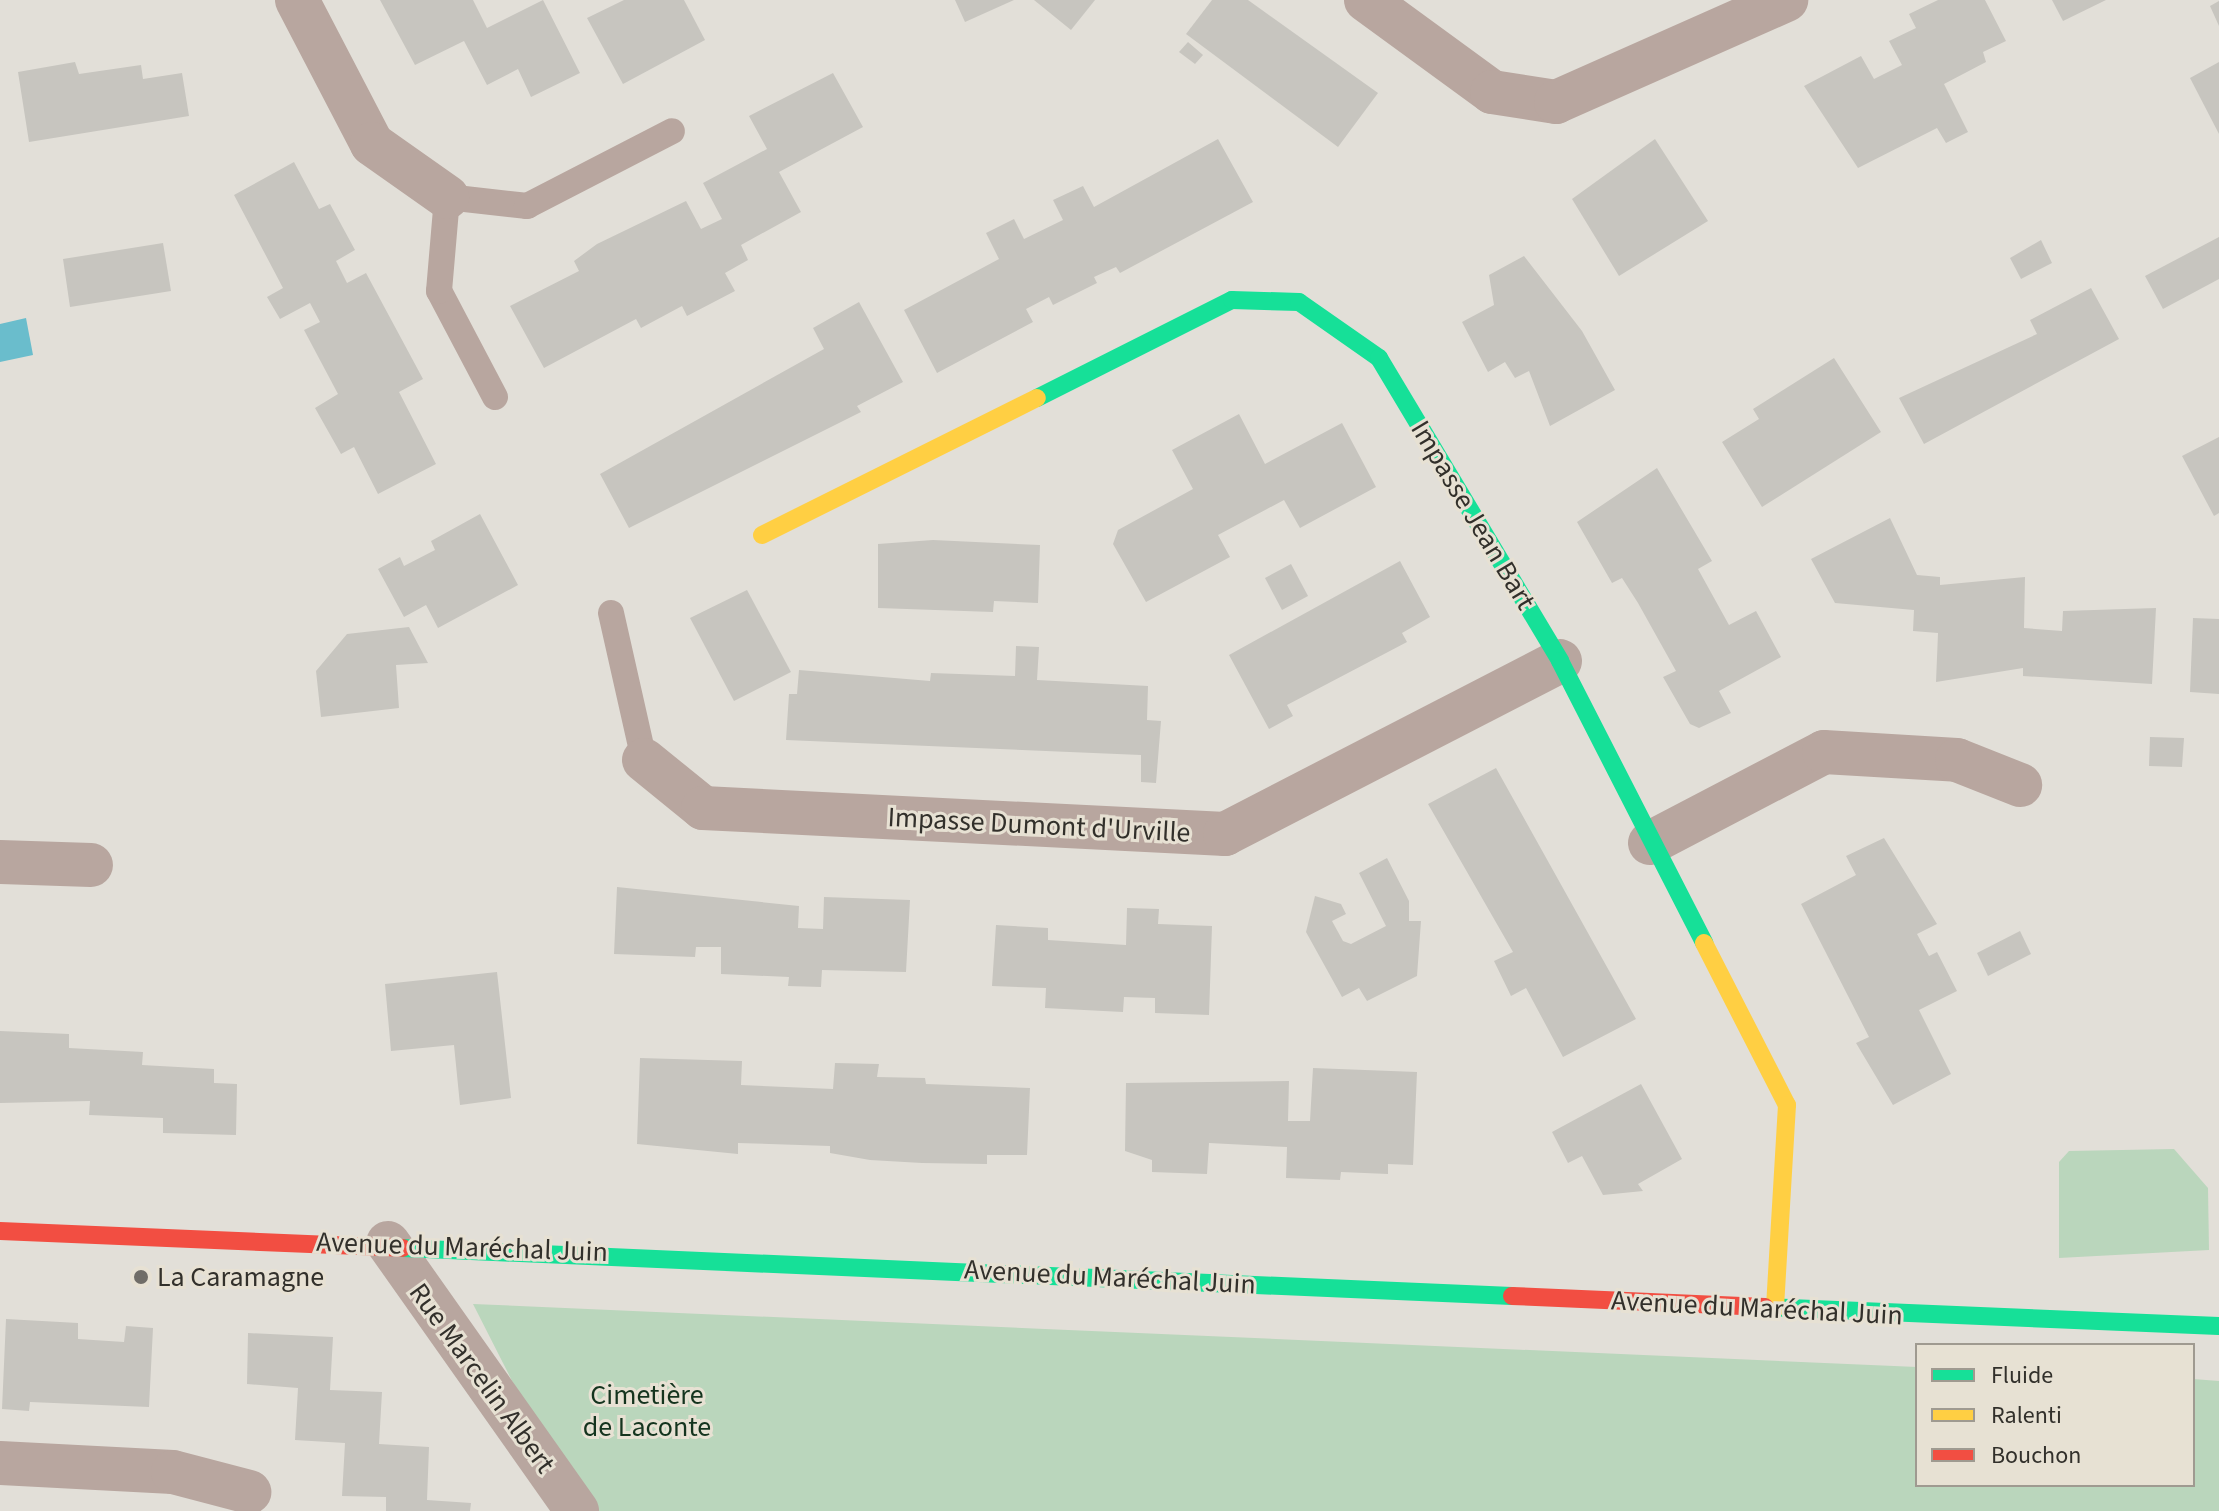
<!DOCTYPE html>
<html>
<head>
<meta charset="utf-8">
<style>
	body { margin:0 }
	#map { position:relative; width:2219px; height:1511px; overflow:hidden; background:#e2dfd8; font-family:"Source Sans 3",sans-serif }
	div>[style] { position:absolute }
	.green>* { inset:0; background:#bad6bc }
	.water>* { inset:0; background:#6abdcc }
	.building>* { inset:0; background:#c7c5bf }
	.lane>* { height:26px; margin:-13px; padding:0 13px; transform-origin:13px; border-radius:13px; background:#b8a69f }
	.street>* { height:44px; margin:-22px; padding:0 22px; transform-origin:22px; border-radius:22px; background:#b8a69f }
	.fast>* { height:18px; margin:-9px; padding:0 9px; transform-origin:9px; border-radius:9px; background:#16e098 }
	.slow>* { height:18px; margin:-9px; padding:0 9px; transform-origin:9px; border-radius:9px; background:#ffcf43 }
	.jam>* { height:18px; margin:-9px; padding:0 9px; transform-origin:9px; border-radius:9px; background:#f24e42 }
	.dots>* { width:22px; height:22px; translate:-50% -50%; box-sizing:border-box; border:4px solid #e7e1d3; border-radius:50% }
	span { translate:-50% -50%; white-space:nowrap; text-align:center; line-height:1.15; -webkit-text-stroke:6px #e7e1d3; paint-order:stroke }
	.street-label { font-size:28px; color:#32302b }
	.poi-label { font-size:28px; color:#32302b }
	.left { translate:0 -50%; text-align:left }
	.park-label { font-size:28px; color:#14341e }
	.legend { position:absolute; left:1915px; top:1343px; width:280px; height:144px; box-sizing:border-box; background:#e7e1d3; border:2px solid #9f9a90; margin:0; padding:10px 14px; list-style:none; font-size:24px; color:#32302b }
	.legend li { display:flex; align-items:center; gap:16px; height:40px }
	.legend b { width:40px; border:2px solid #9f9a90 }
</style>
</head>
<body>
<div id="map">
	<div class="green">
		<div style="clip-path:polygon(2174px 1149px,2208px 1188px,2209px 1250px,2059px 1258px,2059px 1162px,2069px 1151px)"></div>
		<div style="clip-path:polygon(473px 1304px,1917px 1367px,1917px 1485px,2193px 1485px,2193px 1379px,2219px 1381px,2219px 1511px,597px 1511px,538px 1432px)"></div>
	</div>
	<div class="water">
		<div style="clip-path:polygon(26px 318px,33px 355px,0 362px,0 324px)"></div>
	</div>
	<div class="building">
		<div style="clip-path:polygon(380px 0,473px 0,487px 28px,543px 0,580px 73px,531px 97px,518px 69px,487px 85px,464px 41px,415px 65px)"></div>
		<div style="clip-path:polygon(624px 0,684px 0,705px 40px,623px 84px,587px 18px)"></div>
		<div style="clip-path:polygon(955px 0,1014px 0,965px 22px)"></div>
		<div style="clip-path:polygon(1034px 0,1095px 0,1071px 30px)"></div>
		<div style="clip-path:polygon(1212px 0,1248px 0,1378px 93px,1338px 147px,1186px 34px)"></div>
		<div style="clip-path:polygon(1938px 0,1985px 0,2006px 41px,1983px 52px,1986px 62px,1944px 84px,1968px 132px,1946px 143px,1937px 128px,1858px 168px,1804px 86px,1861px 56px,1874px 79px,1902px 65px,1889px 41px,1916px 28px,1909px 14px)"></div>
		<div style="clip-path:polygon(2052px 0,2106px 0,2063px 21px)"></div>
		<div style="clip-path:polygon(2219px 1px,2219px 26px,2210px 6px)"></div>
		<div style="clip-path:polygon(1188px 42px,1203px 55px,1195px 64px,1179px 52px)"></div>
		<div style="clip-path:polygon(75px 62px,79px 74px,141px 65px,143px 79px,182px 73px,189px 116px,29px 142px,18px 72px)"></div>
		<div style="clip-path:polygon(2219px 62px,2219px 134px,2190px 78px)"></div>
		<div style="clip-path:polygon(833px 73px,863px 127px,779px 172px,801px 212px,741px 245px,748px 260px,725px 273px,735px 291px,687px 316px,682px 306px,641px 328px,636px 319px,544px 368px,510px 306px,579px 271px,574px 261px,597px 244px,686px 201px,701px 229px,722px 219px,703px 183px,767px 149px,749px 116px)"></div>
		<div style="clip-path:polygon(1218px 139px,1253px 202px,1120px 273px,1116px 267px,1094px 277px,1097px 283px,1053px 305px,1049px 297px,1026px 309px,1033px 322px,937px 373px,904px 310px,999px 259px,986px 233px,1014px 219px,1024px 239px,1063px 220px,1053px 200px,1083px 186px,1094px 207px)"></div>
		<div style="clip-path:polygon(1655px 139px,1708px 221px,1619px 276px,1572px 199px)"></div>
		<div style="clip-path:polygon(294px 162px,319px 209px,330px 204px,355px 250px,336px 261px,347px 283px,366px 273px,423px 379px,399px 392px,436px 464px,378px 494px,354px 447px,341px 454px,315px 408px,338px 394px,304px 330px,320px 322px,310px 303px,280px 319px,267px 297px,283px 288px,234px 195px)"></div>
		<div style="clip-path:polygon(2219px 237px,2219px 279px,2163px 309px,2145px 276px)"></div>
		<div style="clip-path:polygon(2041px 240px,2052px 263px,2021px 279px,2010px 258px)"></div>
		<div style="clip-path:polygon(163px 243px,171px 291px,70px 307px,63px 259px)"></div>
		<div style="clip-path:polygon(1524px 256px,1582px 331px,1615px 390px,1550px 426px,1529px 371px,1515px 378px,1505px 362px,1488px 372px,1462px 322px,1494px 305px,1489px 275px)"></div>
		<div style="clip-path:polygon(2091px 288px,2119px 339px,1924px 444px,1899px 398px,2037px 334px,2030px 320px)"></div>
		<div style="clip-path:polygon(859px 302px,903px 382px,857px 406px,861px 412px,629px 528px,600px 474px,824px 349px,813px 328px)"></div>
		<div style="clip-path:polygon(1834px 358px,1881px 432px,1762px 507px,1722px 442px,1759px 419px,1753px 409px)"></div>
		<div style="clip-path:polygon(1239px 414px,1265px 464px,1342px 423px,1376px 487px,1300px 528px,1284px 500px,1218px 535px,1230px 557px,1146px 602px,1113px 544px,1118px 530px,1193px 489px,1172px 450px)"></div>
		<div style="clip-path:polygon(2219px 437px,2219px 513px,2214px 516px,2182px 456px)"></div>
		<div style="clip-path:polygon(1657px 468px,1712px 561px,1698px 569px,1729px 625px,1756px 611px,1781px 657px,1719px 691px,1731px 713px,1699px 728px,1690px 724px,1663px 677px,1676px 671px,1638px 603px,1622px 578px,1612px 583px,1577px 522px)"></div>
		<div style="clip-path:polygon(480px 514px,518px 585px,438px 628px,426px 605px,404px 617px,378px 569px,400px 557px,404px 566px,435px 550px,431px 541px)"></div>
		<div style="clip-path:polygon(1890px 518px,1917px 575px,1940px 577px,1940px 585px,2025px 577px,2024px 628px,2062px 631px,2063px 611px,2156px 608px,2152px 684px,2023px 676px,2023px 668px,1936px 682px,1938px 633px,1913px 631px,1914px 610px,1835px 603px,1811px 559px)"></div>
		<div style="clip-path:polygon(933px 540px,1040px 545px,1038px 603px,994px 601px,993px 612px,878px 608px,878px 544px)"></div>
		<div style="clip-path:polygon(1400px 561px,1430px 617px,1402px 633px,1407px 642px,1287px 705px,1293px 716px,1269px 729px,1229px 655px)"></div>
		<div style="clip-path:polygon(1291px 564px,1308px 596px,1282px 610px,1265px 578px)"></div>
		<div style="clip-path:polygon(747px 590px,791px 672px,734px 701px,690px 618px)"></div>
		<div style="clip-path:polygon(2193px 618px,2219px 619px,2219px 694px,2190px 692px)"></div>
		<div style="clip-path:polygon(409px 627px,428px 663px,396px 665px,399px 708px,321px 717px,316px 671px,347px 634px)"></div>
		<div style="clip-path:polygon(1016px 646px,1039px 647px,1037px 680px,1148px 686px,1147px 720px,1161px 721px,1156px 783px,1141px 782px,1141px 755px,786px 740px,789px 694px,797px 694px,799px 670px,930px 681px,931px 673px,1015px 676px)"></div>
		<div style="clip-path:polygon(2150px 737px,2184px 738px,2182px 767px,2149px 766px)"></div>
		<div style="clip-path:polygon(1496px 768px,1636px 1019px,1563px 1057px,1526px 988px,1511px 996px,1494px 961px,1513px 952px,1428px 804px)"></div>
		<div style="clip-path:polygon(1884px 838px,1937px 924px,1917px 934px,1929px 956px,1937px 952px,1957px 991px,1919px 1010px,1951px 1074px,1893px 1105px,1856px 1043px,1869px 1037px,1801px 904px,1856px 875px,1846px 856px)"></div>
		<div style="clip-path:polygon(1387px 858px,1409px 901px,1409px 921px,1421px 921px,1417px 976px,1367px 1001px,1359px 988px,1342px 997px,1306px 932px,1315px 896px,1341px 904px,1346px 914px,1332px 921px,1343px 941px,1351px 944px,1386px 926px,1359px 873px)"></div>
		<div style="clip-path:polygon(617px 887px,799px 906px,798px 928px,823px 929px,824px 897px,910px 900px,906px 972px,822px 970px,821px 987px,788px 986px,789px 977px,721px 974px,721px 947px,696px 947px,695px 957px,614px 954px)"></div>
		<div style="clip-path:polygon(1127px 908px,1159px 909px,1158px 924px,1212px 926px,1209px 1015px,1155px 1013px,1155px 998px,1124px 997px,1123px 1012px,1045px 1008px,1046px 988px,992px 986px,996px 925px,1048px 928px,1048px 940px,1126px 945px)"></div>
		<div style="clip-path:polygon(2020px 931px,2031px 954px,1988px 976px,1977px 953px)"></div>
		<div style="clip-path:polygon(497px 972px,511px 1098px,460px 1105px,454px 1045px,391px 1051px,385px 984px)"></div>
		<div style="clip-path:polygon(0 1031px,69px 1034px,69px 1048px,143px 1052px,142px 1065px,214px 1069px,214px 1083px,237px 1084px,236px 1135px,163px 1133px,163px 1118px,89px 1115px,90px 1101px,0 1103px)"></div>
		<div style="clip-path:polygon(640px 1058px,742px 1061px,741px 1085px,833px 1089px,835px 1063px,879px 1064px,877px 1077px,925px 1078px,926px 1084px,1030px 1088px,1027px 1155px,987px 1155px,987px 1164px,922px 1163px,870px 1160px,830px 1153px,830px 1146px,738px 1143px,738px 1154px,637px 1144px)"></div>
		<div style="clip-path:polygon(1313px 1068px,1417px 1072px,1413px 1165px,1388px 1164px,1388px 1174px,1341px 1172px,1340px 1180px,1286px 1178px,1287px 1147px,1209px 1143px,1207px 1174px,1152px 1172px,1152px 1160px,1125px 1151px,1126px 1083px,1289px 1081px,1288px 1121px,1310px 1121px)"></div>
		<div style="clip-path:polygon(1641px 1084px,1682px 1159px,1638px 1184px,1643px 1191px,1603px 1195px,1582px 1156px,1568px 1163px,1552px 1132px)"></div>
		<div style="clip-path:polygon(6px 1319px,78px 1323px,78px 1339px,124px 1342px,126px 1326px,153px 1328px,149px 1407px,30px 1402px,29px 1411px,2px 1409px)"></div>
		<div style="clip-path:polygon(248px 1333px,333px 1337px,330px 1390px,382px 1392px,379px 1444px,429px 1447px,427px 1500px,471px 1503px,470px 1511px,386px 1511px,386px 1497px,342px 1496px,345px 1443px,295px 1440px,298px 1388px,247px 1384px)"></div>
	</div>
	<div class="lane">
		<div style="left:495px;top:397px;width:120px;rotate:-117.8deg"></div>
		<div style="left:439px;top:291px;width:94px;rotate:-85.1deg"></div>
		<div style="left:447px;top:197px;width:81px;rotate:6.4deg"></div>
		<div style="left:527px;top:206px;width:163px;rotate:-27.3deg"></div>
		<div style="left:611px;top:613px;width:151px;rotate:77.3deg"></div>
	</div>
	<div class="street">
		<div style="left:297px;top:0;width:162px;rotate:62.5deg"></div>
		<div style="left:372px;top:144px;width:92px;rotate:35.2deg"></div>
		<div style="left:1366px;top:0;width:156px;rotate:36.1deg"></div>
		<div style="left:1492px;top:92px;width:65px;rotate:8.9deg"></div>
		<div style="left:1556px;top:102px;width:252px;rotate:-23.9deg"></div>
		<div style="left:644px;top:760px;width:76px;rotate:39.1deg"></div>
		<div style="left:703px;top:808px;width:523px;rotate:2.85deg"></div>
		<div style="left:1225px;top:834px;width:377px;rotate:-27.3deg"></div>
		<div style="left:1650px;top:843px;width:196px;rotate:-27.6deg"></div>
		<div style="left:1824px;top:752px;width:133px;rotate:3.4deg"></div>
		<div style="left:1957px;top:760px;width:68px;rotate:21.6deg"></div>
		<div style="left:0;top:862px;width:91px;rotate:1.9deg"></div>
		<div style="left:388px;top:1243px;width:328px;rotate:54.8deg"></div>
		<div style="left:0;top:1463px;width:173px;rotate:3deg"></div>
		<div style="left:173px;top:1472px;width:79px;rotate:14.7deg"></div>
	</div>
	<div class="fast">
		<div style="left:1037px;top:398px;width:218px;rotate:-26.7deg"></div>
		<div style="left:1232px;top:300px;width:67px;rotate:1.7deg"></div>
		<div style="left:1299px;top:302px;width:98px;rotate:35deg"></div>
		<div style="left:1379px;top:358px;width:353px;rotate:59.1deg"></div>
		<div style="left:1560px;top:661px;width:317px;rotate:62.9deg"></div>
		<div style="left:403px;top:1248px;width:1110px;rotate:2.48deg"></div>
		<div style="left:1765px;top:1307px;width:454px;rotate:2.4deg"></div>
	</div>
	<div class="slow">
		<div style="left:762px;top:535px;width:307px;rotate:-26.5deg"></div>
		<div style="left:1704px;top:943px;width:182px;rotate:62.9deg"></div>
		<div style="left:1787px;top:1105px;width:204px;rotate:93.4deg"></div>
	</div>
	<div class="jam">
		<div style="left:0;top:1231px;width:403px;rotate:2.4deg"></div>
		<div style="left:1512px;top:1296px;width:253px;rotate:2.5deg"></div>
	</div>
	<div class="dots">
		<div style="left:141px;top:1277px;background:#706d68"></div>
	</div>
	<div class="street-label">
		<span style="left:1473px;top:515px;rotate:59deg">Impasse Jean Bart</span>
		<span style="left:1039px;top:825px;rotate:3deg">Impasse Dumont d'Urville</span>
		<span style="left:462px;top:1247px;rotate:2deg">Avenue du Maréchal Juin</span>
		<span style="left:1110px;top:1277px;rotate:3deg">Avenue du Maréchal Juin</span>
		<span style="left:1757px;top:1308px;rotate:3deg">Avenue du Maréchal Juin</span>
		<span style="left:482px;top:1378px;rotate:54deg">Rue Marcelin Albert</span>
	</div>
	<div class="poi-label">
		<span class="left" style="left:157px;top:1277px">La Caramagne</span>
	</div>
	<div class="park-label">
		<span style="left:647px;top:1411px">Cimetière<br>de Laconte</span>
	</div>
	<ul class="legend">
	<li><b style="height:10px;background:#16e098"></b>Fluide</li>
	<li><b style="height:10px;background:#ffcf43"></b>Ralenti</li>
	<li><b style="height:10px;background:#f24e42"></b>Bouchon</li>
	</ul>
</div>
</body>
</html>
